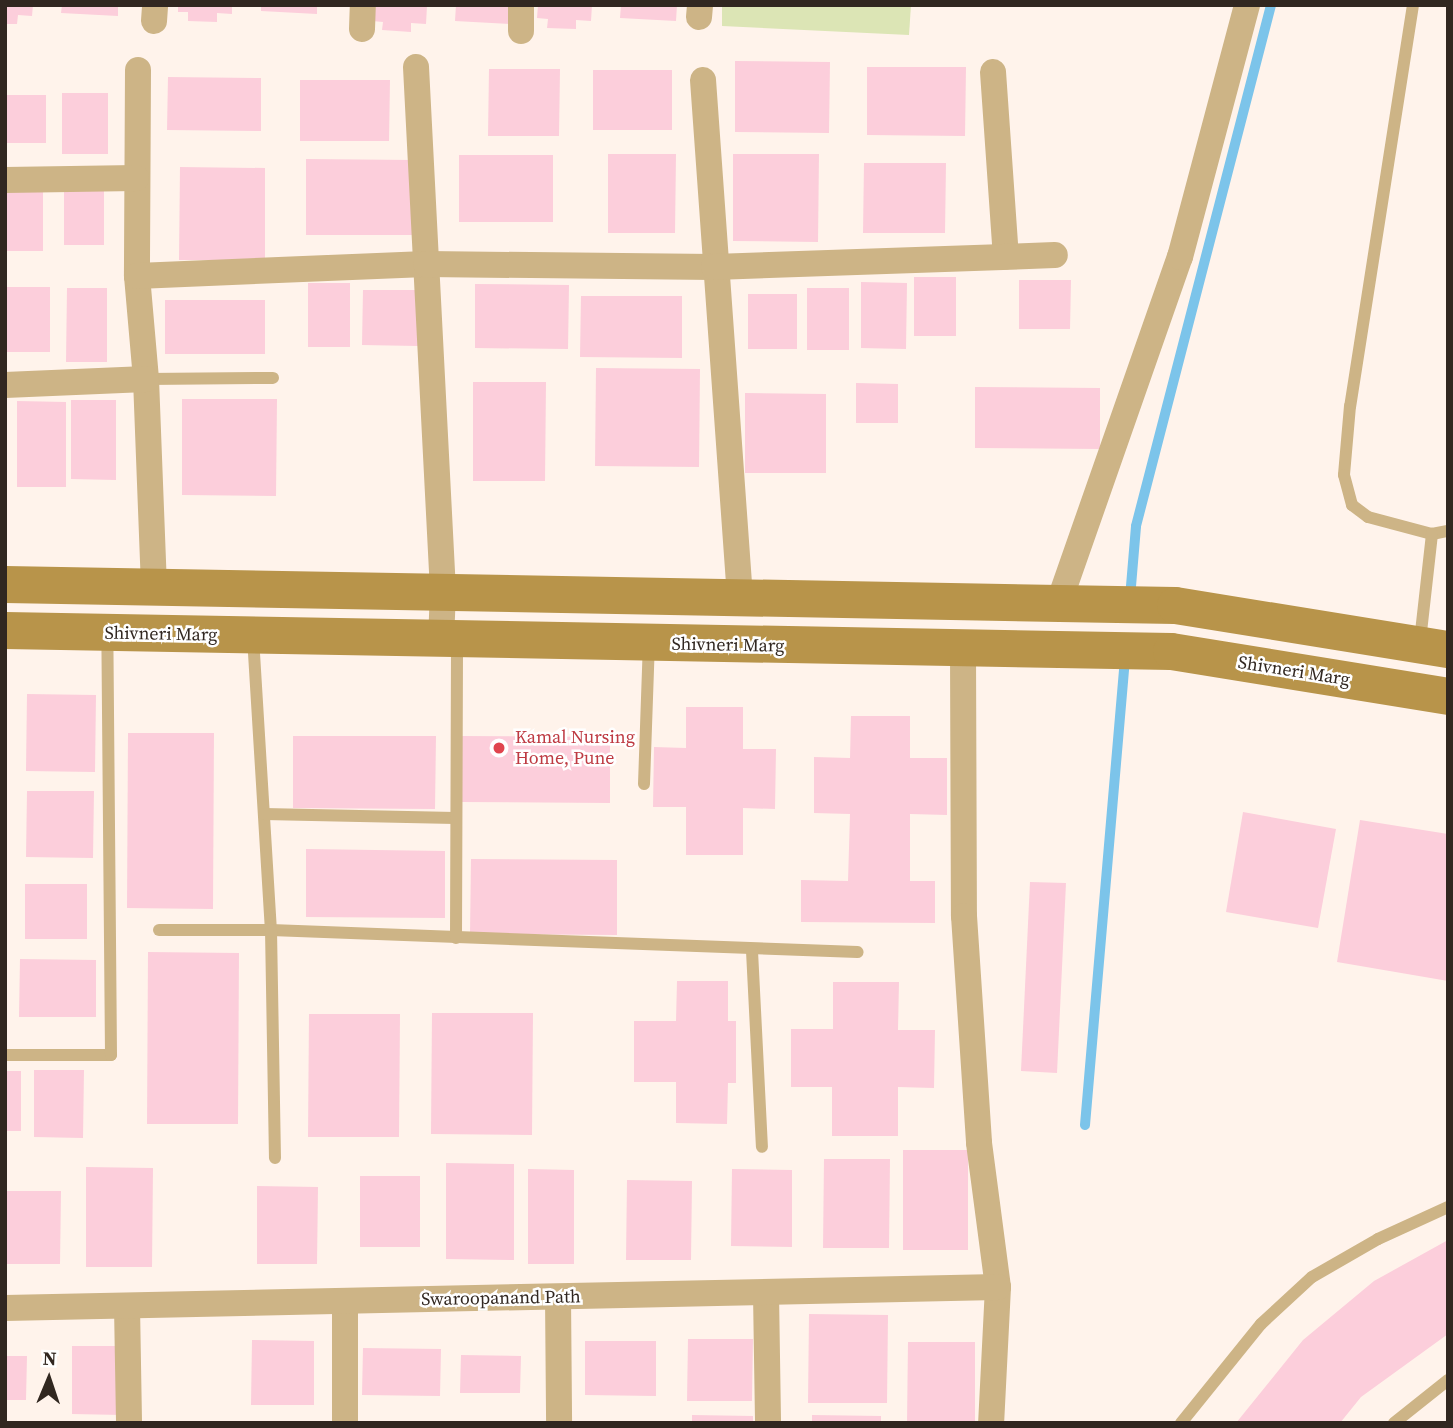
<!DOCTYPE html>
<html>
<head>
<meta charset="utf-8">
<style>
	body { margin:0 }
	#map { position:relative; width:1453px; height:1428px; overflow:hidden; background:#fff3eb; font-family:"Source Serif 4",serif }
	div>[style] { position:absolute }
	.green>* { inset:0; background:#dce5b5 }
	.stream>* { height:10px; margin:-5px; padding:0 5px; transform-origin:5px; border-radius:5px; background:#7cc4ea }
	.building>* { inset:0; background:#fccedb }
	.service>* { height:12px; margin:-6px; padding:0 6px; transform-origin:6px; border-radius:6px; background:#cdb486 }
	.minor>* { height:26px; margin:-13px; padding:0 13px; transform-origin:13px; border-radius:13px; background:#cdb486 }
	.secondary>* { height:37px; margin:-18.5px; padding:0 18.5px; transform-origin:18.5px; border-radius:18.5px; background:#b8944a }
	.dots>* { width:19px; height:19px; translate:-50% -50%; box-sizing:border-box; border:4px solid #fff; border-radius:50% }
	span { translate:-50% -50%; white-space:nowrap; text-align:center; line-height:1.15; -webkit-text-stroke:5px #fff; paint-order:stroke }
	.street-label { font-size:18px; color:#312720 }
	.health-label { font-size:18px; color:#be3a42 }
	.left { translate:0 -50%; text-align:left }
	.frame { position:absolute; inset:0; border:7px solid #312720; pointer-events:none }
	.north { position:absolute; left:14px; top:1344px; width:70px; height:70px; -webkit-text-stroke:5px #fff; paint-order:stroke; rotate:2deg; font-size:19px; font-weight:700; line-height:28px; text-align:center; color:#312720 }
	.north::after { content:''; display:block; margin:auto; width:24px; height:32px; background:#312720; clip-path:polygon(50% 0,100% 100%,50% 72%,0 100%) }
</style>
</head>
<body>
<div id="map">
	<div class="green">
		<div style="clip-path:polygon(722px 5px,911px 5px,909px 35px,722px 26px)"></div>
	</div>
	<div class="stream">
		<div style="left:1130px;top:598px;width:72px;rotate:-85.2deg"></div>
		<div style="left:1136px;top:526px;width:538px;rotate:-75.47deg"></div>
		<div style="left:1085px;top:1125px;width:469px;rotate:-85.1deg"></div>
	</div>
	<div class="building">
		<div style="clip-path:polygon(5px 5px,33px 5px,32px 16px,18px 15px,17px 24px,5px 24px)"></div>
		<div style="clip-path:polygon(62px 5px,118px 5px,118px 16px,61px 13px)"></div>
		<div style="clip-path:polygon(178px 5px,232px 5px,232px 14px,217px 13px,217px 22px,188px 21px,188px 12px,178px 12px)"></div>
		<div style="clip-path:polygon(261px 5px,317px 5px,317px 14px,261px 11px)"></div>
		<div style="clip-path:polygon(373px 5px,427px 6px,426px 24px,411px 23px,411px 32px,382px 30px,383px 22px,372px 21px)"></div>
		<div style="clip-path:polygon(456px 5px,513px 5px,512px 24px,455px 21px)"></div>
		<div style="clip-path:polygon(538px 5px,592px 5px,591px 21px,576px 20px,576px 29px,547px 28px,548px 19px,537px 18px)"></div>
		<div style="clip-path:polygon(621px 5px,677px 5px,676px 21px,620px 18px)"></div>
		<div style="clip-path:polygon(735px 61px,830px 62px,829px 133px,735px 132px)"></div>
		<div style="clip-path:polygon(867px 67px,966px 67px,965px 136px,867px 135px)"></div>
		<div style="clip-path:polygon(489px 69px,560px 69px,559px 136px,488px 136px)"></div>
		<div style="clip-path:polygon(593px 70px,672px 70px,672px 130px,593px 130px)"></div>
		<div style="clip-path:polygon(168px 77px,261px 78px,261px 131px,167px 130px)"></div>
		<div style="clip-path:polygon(300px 80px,390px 80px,389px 141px,300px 141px)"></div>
		<div style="clip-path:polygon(62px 93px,108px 93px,108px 154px,62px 154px)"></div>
		<div style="clip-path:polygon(5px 95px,46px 95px,46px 143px,5px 143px)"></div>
		<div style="clip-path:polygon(608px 154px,676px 154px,675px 233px,608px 233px)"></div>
		<div style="clip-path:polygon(733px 154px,819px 154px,818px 242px,733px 241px)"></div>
		<div style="clip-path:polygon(459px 155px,553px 155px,553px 222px,459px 222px)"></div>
		<div style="clip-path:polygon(306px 159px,413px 160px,413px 235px,306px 235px)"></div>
		<div style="clip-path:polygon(864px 163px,946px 163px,945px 233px,863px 233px)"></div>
		<div style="clip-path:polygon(180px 167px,265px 168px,265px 260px,179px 260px)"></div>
		<div style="clip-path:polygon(64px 189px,104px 189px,104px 245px,64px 245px)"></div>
		<div style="clip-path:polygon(5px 192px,43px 192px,43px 251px,5px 251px)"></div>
		<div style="clip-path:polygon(914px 277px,956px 277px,956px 336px,914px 336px)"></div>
		<div style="clip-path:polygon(1019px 280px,1071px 280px,1070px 329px,1019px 329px)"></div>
		<div style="clip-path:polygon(861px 282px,907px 283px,906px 349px,861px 348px)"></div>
		<div style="clip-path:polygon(308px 283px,350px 283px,350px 347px,308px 347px)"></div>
		<div style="clip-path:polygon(475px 284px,569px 285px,568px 349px,475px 348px)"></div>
		<div style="clip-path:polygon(5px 287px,50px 287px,50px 352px,5px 352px)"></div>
		<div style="clip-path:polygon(67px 288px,107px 288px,107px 362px,66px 362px)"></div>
		<div style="clip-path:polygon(807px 288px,849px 288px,849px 350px,807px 350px)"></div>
		<div style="clip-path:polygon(363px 290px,418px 290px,418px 346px,362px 345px)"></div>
		<div style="clip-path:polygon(748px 294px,797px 294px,797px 349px,748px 349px)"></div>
		<div style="clip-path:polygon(581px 296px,682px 296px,682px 358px,580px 357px)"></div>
		<div style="clip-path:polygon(165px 300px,265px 300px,265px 354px,165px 354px)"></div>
		<div style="clip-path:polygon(596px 368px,700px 369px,699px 467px,595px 466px)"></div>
		<div style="clip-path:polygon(473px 382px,546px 382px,545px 481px,473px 481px)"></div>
		<div style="clip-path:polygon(856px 383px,898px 384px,898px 423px,856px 423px)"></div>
		<div style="clip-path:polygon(975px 387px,1100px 388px,1100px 449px,975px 448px)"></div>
		<div style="clip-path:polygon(745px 393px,826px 394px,826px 473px,745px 473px)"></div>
		<div style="clip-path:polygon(182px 399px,277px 399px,276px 496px,182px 495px)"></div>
		<div style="clip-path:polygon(71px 400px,116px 400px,116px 480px,71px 479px)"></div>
		<div style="clip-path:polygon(17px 401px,66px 402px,66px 487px,17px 487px)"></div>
		<div style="clip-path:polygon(27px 694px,96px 695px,95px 772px,26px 771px)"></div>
		<div style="clip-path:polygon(686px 707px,743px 707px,743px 749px,776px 749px,775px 809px,743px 808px,743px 855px,686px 855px,686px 807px,653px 807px,654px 747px,686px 748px)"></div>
		<div style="clip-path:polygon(851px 716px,910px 716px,910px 758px,947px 758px,947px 815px,910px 814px,910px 881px,935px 881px,935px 923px,801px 922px,801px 880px,848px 881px,850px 814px,814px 813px,814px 757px,850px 758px)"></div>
		<div style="clip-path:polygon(128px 733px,214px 733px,213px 909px,127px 908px)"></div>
		<div style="clip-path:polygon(293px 736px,436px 736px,435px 809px,293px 808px)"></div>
		<div style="clip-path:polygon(461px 736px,610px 737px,610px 803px,461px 802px)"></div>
		<div style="clip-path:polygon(27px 791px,94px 791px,93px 858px,26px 857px)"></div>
		<div style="clip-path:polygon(1243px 812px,1336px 829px,1318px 928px,1226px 912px)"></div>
		<div style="clip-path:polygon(1360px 820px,1448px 834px,1448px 981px,1337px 962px)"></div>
		<div style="clip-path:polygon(306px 849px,445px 851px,445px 918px,306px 917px)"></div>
		<div style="clip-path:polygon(471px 859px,617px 860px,617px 935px,470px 934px)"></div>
		<div style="clip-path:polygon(1030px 882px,1066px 883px,1057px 1073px,1021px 1071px)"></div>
		<div style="clip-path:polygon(25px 884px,87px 884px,87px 939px,25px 939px)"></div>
		<div style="clip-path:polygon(148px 952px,239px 953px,238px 1124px,147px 1124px)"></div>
		<div style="clip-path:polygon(20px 959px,96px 960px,96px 1017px,19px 1017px)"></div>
		<div style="clip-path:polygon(677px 981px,728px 981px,728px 1021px,736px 1021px,736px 1083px,728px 1083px,727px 1124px,676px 1123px,676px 1082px,634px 1082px,634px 1021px,676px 1021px)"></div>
		<div style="clip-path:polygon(833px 982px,899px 982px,898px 1030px,935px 1030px,934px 1088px,898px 1087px,898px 1136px,832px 1136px,832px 1087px,791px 1087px,791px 1029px,833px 1029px)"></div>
		<div style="clip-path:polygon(432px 1013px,533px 1013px,532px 1135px,431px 1134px)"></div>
		<div style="clip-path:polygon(309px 1014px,400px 1014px,399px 1137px,308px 1137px)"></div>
		<div style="clip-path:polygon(34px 1070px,84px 1070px,83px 1138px,34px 1137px)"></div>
		<div style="clip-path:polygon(5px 1071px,21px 1071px,21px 1131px,5px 1131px)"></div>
		<div style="clip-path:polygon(903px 1150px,968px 1150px,968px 1250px,903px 1250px)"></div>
		<div style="clip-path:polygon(824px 1159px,890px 1159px,889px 1248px,823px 1248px)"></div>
		<div style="clip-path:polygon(446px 1163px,514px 1164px,514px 1260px,446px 1259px)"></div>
		<div style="clip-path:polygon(86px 1167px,153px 1168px,152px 1267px,86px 1267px)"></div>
		<div style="clip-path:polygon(528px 1169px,574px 1170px,574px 1264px,528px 1264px)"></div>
		<div style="clip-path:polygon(732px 1169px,792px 1170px,792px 1247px,731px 1246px)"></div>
		<div style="clip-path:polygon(360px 1176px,420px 1176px,420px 1247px,360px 1247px)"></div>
		<div style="clip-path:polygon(627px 1180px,692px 1181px,691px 1260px,626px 1260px)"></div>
		<div style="clip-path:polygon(257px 1186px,318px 1187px,317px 1264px,257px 1264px)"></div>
		<div style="clip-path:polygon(5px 1191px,61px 1191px,60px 1264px,5px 1264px)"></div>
		<div style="clip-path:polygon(1448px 1240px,1448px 1334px,1361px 1397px,1340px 1423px,1236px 1423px,1303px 1340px,1374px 1281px)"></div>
		<div style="clip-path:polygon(809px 1314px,888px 1315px,887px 1403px,808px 1403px)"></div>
		<div style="clip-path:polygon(688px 1339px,753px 1339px,752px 1401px,687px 1401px)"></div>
		<div style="clip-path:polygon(252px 1340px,314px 1341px,314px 1405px,251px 1405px)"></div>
		<div style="clip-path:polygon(585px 1341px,656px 1341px,656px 1396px,585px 1395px)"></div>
		<div style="clip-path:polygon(908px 1342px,975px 1342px,975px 1423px,907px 1423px)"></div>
		<div style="clip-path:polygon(72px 1346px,123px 1346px,122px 1415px,72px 1414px)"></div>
		<div style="clip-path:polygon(363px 1348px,441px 1349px,440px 1396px,362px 1395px)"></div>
		<div style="clip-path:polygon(461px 1355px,521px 1356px,520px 1393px,460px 1393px)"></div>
		<div style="clip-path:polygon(5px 1356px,27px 1356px,26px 1400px,5px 1400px)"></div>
		<div style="clip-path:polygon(692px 1415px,753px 1416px,753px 1423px,692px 1423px)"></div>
		<div style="clip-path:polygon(812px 1415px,881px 1416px,881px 1423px,812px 1423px)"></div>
	</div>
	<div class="service">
		<div style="left:1413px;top:5px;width:406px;rotate:98.9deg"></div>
		<div style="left:1350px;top:406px;width:69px;rotate:95deg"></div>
		<div style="left:1344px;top:475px;width:31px;rotate:75deg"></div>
		<div style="left:1352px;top:505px;width:20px;rotate:37deg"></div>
		<div style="left:1368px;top:517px;width:66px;rotate:14.9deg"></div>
		<div style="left:1432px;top:534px;width:16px;rotate:-11deg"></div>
		<div style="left:146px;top:379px;width:127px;rotate:-0.5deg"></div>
		<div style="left:253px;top:637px;width:294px;rotate:86.5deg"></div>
		<div style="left:271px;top:930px;width:587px;rotate:2.15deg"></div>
		<div style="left:1420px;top:641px;width:108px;rotate:-83.6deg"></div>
		<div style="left:644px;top:784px;width:140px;rotate:-88deg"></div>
		<div style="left:264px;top:814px;width:191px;rotate:1.2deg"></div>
		<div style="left:159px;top:930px;width:112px"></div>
		<div style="left:271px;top:930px;width:228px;rotate:89deg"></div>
		<div style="left:456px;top:938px;width:298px;rotate:-89.8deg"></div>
		<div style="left:752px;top:951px;width:196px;rotate:87.1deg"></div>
		<div style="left:5px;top:1055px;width:106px"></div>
		<div style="left:111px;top:1055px;width:419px;rotate:-90.5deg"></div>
		<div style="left:1181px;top:1423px;width:127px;rotate:-51.1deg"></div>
		<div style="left:1261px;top:1324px;width:69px;rotate:-42.7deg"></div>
		<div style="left:1312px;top:1277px;width:76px;rotate:-29.9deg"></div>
		<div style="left:1378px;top:1239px;width:77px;rotate:-24.6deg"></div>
		<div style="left:1394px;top:1423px;width:69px;rotate:-38.5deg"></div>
	</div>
	<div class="minor">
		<div style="left:521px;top:5px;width:26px;rotate:90deg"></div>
		<div style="left:699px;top:17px;width:12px;rotate:-85deg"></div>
		<div style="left:154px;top:21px;width:16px;rotate:-86deg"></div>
		<div style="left:362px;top:29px;width:24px;rotate:-88deg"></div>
		<div style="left:416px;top:67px;width:525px;rotate:87.05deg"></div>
		<div style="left:443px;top:591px;width:49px;rotate:92.3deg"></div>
		<div style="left:138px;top:70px;width:206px;rotate:90.3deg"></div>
		<div style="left:137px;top:276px;width:103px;rotate:85deg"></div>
		<div style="left:146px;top:379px;width:207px;rotate:87.8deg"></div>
		<div style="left:993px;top:72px;width:185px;rotate:86deg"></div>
		<div style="left:703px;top:80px;width:518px;rotate:85.91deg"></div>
		<div style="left:5px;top:180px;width:131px;rotate:-0.9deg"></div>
		<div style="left:137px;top:276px;width:289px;rotate:-2.4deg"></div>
		<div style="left:426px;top:264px;width:288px;rotate:0.6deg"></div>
		<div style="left:714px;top:267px;width:341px;rotate:-2deg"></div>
		<div style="left:5px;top:385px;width:141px;rotate:-2.4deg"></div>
		<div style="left:1059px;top:602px;width:366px;rotate:-70.7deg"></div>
		<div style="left:1180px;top:257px;width:261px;rotate:-75.1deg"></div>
		<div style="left:963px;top:650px;width:266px;rotate:89.8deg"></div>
		<div style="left:964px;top:916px;width:227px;rotate:86.2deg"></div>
		<div style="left:979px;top:1143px;width:145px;rotate:82.5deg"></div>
		<div style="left:998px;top:1287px;width:136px;rotate:92.9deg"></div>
		<div style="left:766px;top:1293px;width:130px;rotate:89.1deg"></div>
		<div style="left:558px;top:1297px;width:126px;rotate:89.5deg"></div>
		<div style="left:345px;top:1301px;width:122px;rotate:90deg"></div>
		<div style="left:127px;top:1306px;width:117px;rotate:89deg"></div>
		<div style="left:5px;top:1308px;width:993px;rotate:-1.21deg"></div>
	</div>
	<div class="secondary">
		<div style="left:5px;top:584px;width:1170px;rotate:1.03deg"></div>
		<div style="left:1175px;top:605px;width:277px;rotate:9.2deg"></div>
		<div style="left:5px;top:630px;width:1166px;rotate:1.03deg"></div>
		<div style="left:1171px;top:651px;width:281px;rotate:9.2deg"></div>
	</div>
	<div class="dots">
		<div style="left:499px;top:748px;background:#e0444e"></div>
	</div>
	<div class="street-label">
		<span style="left:161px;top:634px;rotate:1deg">Shivneri Marg</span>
		<span style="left:728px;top:645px;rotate:1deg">Shivneri Marg</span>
		<span style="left:1294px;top:671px;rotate:9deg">Shivneri Marg</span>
		<span style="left:501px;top:1298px;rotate:-1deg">Swaroopanand Path</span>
	</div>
	<div class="health-label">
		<span class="left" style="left:515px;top:748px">Kamal Nursing<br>Home, Pune</span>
	</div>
	<div class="frame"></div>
	<div class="north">N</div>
</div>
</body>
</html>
